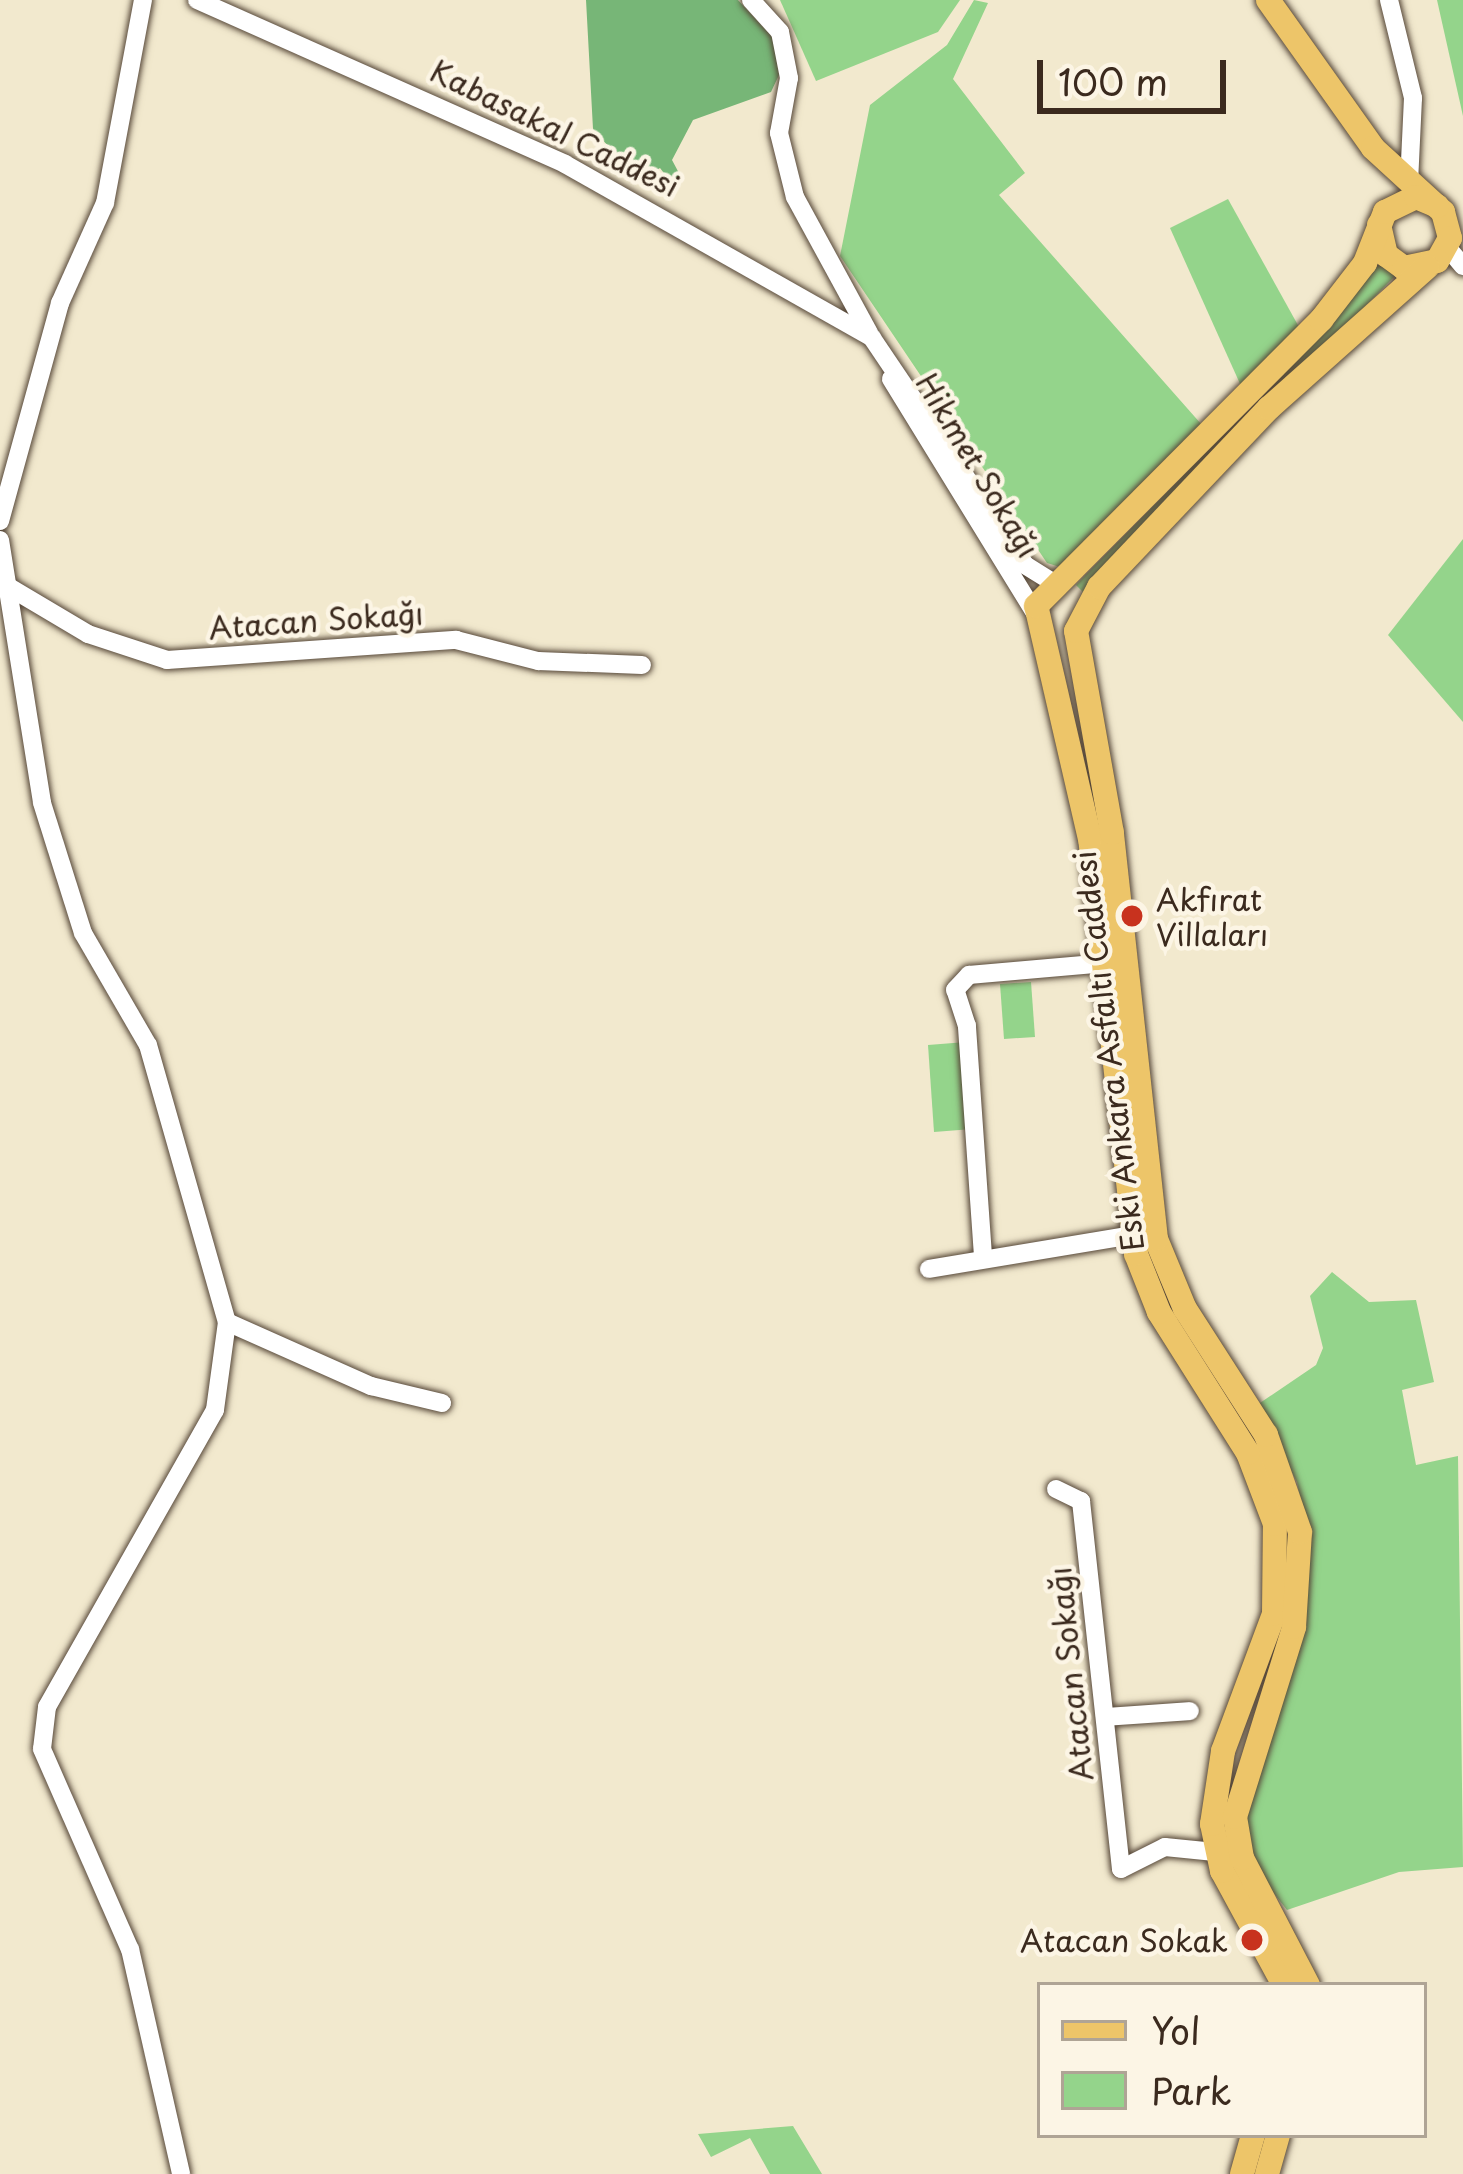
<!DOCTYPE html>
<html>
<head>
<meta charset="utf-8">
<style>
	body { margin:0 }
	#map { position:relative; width:1463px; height:2174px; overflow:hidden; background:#f2e9ce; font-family:"Playpen Sans",sans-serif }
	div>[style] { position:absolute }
	.green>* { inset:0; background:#94d48b }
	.forest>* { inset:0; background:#77b677 }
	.roads { filter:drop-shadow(0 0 3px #564738) drop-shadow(0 0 3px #564738) }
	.minor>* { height:18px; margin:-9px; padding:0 9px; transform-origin:9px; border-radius:9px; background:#fff }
	.major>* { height:24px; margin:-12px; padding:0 12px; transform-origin:12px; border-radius:12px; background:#edc569 }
	.dots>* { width:33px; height:33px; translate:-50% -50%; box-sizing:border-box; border:6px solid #fcf5e5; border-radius:50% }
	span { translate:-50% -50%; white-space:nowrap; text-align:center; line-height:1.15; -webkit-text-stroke:9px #fcf5e5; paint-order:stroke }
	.street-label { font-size:30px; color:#3b2a1e }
	.poi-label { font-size:30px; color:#3b2a1e }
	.left { translate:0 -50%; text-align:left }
	.right { translate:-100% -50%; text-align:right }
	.legend { position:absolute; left:1037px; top:1982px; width:390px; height:156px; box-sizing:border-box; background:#fcf5e5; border:3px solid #afa495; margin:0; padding:15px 21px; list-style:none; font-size:36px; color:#3b2a1e }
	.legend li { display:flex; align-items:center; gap:24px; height:60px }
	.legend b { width:60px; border:3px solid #afa495 }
	.scale { position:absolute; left:1037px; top:60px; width:189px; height:54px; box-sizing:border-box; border:6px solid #3b2a1e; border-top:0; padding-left:15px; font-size:36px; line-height:42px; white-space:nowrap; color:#3b2a1e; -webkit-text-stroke:9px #fcf5e5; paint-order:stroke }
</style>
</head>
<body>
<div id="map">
	<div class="green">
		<div style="clip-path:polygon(780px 0,960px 0,938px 32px,816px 81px)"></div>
		<div style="clip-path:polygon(974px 0,988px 3px,953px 79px,1025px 173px,999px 195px,1202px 425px,1063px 568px,1047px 563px,840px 256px,870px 105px,947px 45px)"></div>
		<div style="clip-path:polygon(1437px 0,1463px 0,1463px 116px)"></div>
		<div style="clip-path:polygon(1228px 199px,1299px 327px,1241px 386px,1170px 228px)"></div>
		<div style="clip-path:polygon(1376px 261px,1396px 275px,1083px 592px,1076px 585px,1337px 319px)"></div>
		<div style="clip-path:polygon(1463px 539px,1463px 722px,1388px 635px)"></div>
		<div style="clip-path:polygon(1031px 982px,1035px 1037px,1004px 1039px,1000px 984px)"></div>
		<div style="clip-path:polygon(966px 1042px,972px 1129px,934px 1132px,928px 1045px)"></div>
		<div style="clip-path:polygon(1332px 1272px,1369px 1302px,1416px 1300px,1434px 1382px,1402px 1390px,1416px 1465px,1458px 1456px,1463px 1867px,1399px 1872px,1287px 1910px,1258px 1873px,1242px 1812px,1306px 1626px,1309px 1539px,1297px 1482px,1257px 1405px,1316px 1365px,1323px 1348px,1310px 1296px)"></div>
		<div style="clip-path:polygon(793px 2126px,822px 2174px,770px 2174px,750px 2138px,711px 2157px,698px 2134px)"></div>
	</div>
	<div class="forest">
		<div style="clip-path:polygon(586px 0,738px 0,773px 38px,779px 75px,771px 92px,693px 120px,672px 160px,680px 175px,670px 181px,660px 168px,639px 181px,593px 129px)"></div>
	</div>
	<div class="roads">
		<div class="minor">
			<div style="left:197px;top:0;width:403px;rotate:24deg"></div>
			<div style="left:565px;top:164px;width:353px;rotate:29.5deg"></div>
			<div style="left:872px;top:338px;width:274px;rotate:56deg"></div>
			<div style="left:1025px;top:565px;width:40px;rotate:32deg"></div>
			<div style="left:751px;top:0;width:43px;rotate:47.8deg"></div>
			<div style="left:780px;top:32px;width:47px;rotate:78.9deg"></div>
			<div style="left:789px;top:78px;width:56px;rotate:100.3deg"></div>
			<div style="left:779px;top:133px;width:66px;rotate:76deg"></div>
			<div style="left:795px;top:197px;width:155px;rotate:61.4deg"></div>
			<div style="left:1389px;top:0;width:101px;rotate:76.2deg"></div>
			<div style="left:1413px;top:98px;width:85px;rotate:92.7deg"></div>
			<div style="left:1447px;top:247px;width:25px;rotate:50deg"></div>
			<div style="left:891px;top:379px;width:278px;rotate:58.4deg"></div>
			<div style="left:0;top:521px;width:226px;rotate:-74.6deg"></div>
			<div style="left:60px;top:303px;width:110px;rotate:-65.8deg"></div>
			<div style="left:105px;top:203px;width:207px;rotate:-79.4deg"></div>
			<div style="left:0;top:540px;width:266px;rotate:80.9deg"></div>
			<div style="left:42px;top:803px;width:136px;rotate:72.5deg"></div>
			<div style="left:83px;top:933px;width:129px;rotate:59.9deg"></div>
			<div style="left:148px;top:1045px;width:288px;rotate:74.1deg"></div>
			<div style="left:227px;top:1322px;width:89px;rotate:97.8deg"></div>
			<div style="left:215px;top:1410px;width:341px;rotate:119.5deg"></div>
			<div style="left:47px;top:1707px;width:42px;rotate:96.8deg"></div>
			<div style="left:42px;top:1749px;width:219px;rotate:66.3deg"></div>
			<div style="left:130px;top:1949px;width:231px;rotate:77.2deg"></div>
			<div style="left:9px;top:587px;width:92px;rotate:30.7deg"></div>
			<div style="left:88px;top:634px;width:83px;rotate:18.2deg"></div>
			<div style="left:167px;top:660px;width:290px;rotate:-4deg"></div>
			<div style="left:456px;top:640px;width:85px;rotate:14.4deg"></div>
			<div style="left:538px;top:661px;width:104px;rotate:2.2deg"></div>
			<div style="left:983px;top:1256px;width:231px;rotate:-94deg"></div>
			<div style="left:967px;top:1026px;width:38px;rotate:-108deg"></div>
			<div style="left:955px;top:990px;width:21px;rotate:-47deg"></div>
			<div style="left:969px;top:975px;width:137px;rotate:-5deg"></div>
			<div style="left:929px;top:1269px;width:206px;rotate:-9.5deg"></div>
			<div style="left:227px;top:1322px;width:158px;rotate:24deg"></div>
			<div style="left:371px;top:1386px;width:73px;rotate:13.5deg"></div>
			<div style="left:1056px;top:1489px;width:28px;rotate:26deg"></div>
			<div style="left:1081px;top:1501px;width:370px;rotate:83.8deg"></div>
			<div style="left:1121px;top:1869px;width:49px;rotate:-26.6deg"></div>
			<div style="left:1165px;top:1847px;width:50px;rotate:5.7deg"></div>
			<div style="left:1105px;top:1717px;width:85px;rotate:-4deg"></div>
		</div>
		<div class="major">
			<div style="left:1268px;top:0;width:181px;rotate:54.6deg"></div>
			<div style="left:1373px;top:148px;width:95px;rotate:42.4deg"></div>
			<div style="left:1443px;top:212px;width:27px;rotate:75deg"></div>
			<div style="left:1450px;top:238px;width:26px;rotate:119deg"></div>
			<div style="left:1437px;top:261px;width:34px;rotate:168deg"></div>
			<div style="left:1404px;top:268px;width:22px;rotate:-144deg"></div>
			<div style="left:1386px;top:255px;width:31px;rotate:-103deg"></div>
			<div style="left:1284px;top:1985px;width:130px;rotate:-118.5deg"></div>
			<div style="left:1222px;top:1871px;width:48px;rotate:-102deg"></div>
			<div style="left:1212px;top:1824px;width:74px;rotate:-81.4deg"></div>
			<div style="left:1223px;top:1751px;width:146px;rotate:-69.6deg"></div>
			<div style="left:1274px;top:1614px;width:90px;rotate:-89.4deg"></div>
			<div style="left:1275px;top:1524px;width:76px;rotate:-110.8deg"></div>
			<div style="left:1248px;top:1453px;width:167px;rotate:-122.3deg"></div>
			<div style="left:1159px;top:1312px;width:62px;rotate:-111.6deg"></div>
			<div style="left:1136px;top:1254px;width:418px;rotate:-96.3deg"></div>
			<div style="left:1090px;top:839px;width:239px;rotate:-103deg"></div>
			<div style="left:1036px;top:606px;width:404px;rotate:-45.1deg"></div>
			<div style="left:1321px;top:320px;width:72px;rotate:-52.3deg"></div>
			<div style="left:1365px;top:263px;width:55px;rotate:-68.6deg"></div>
			<div style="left:1385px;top:212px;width:34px;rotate:-26deg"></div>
			<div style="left:1416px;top:197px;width:23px;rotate:23deg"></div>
			<div style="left:1308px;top:1985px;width:143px;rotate:-117.5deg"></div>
			<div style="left:1242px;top:1858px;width:42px;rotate:-99.7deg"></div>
			<div style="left:1235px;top:1817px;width:199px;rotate:-72.7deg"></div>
			<div style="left:1294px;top:1627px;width:95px;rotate:-86.4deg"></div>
			<div style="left:1300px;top:1532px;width:103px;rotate:-109.3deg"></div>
			<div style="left:1266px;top:1435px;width:150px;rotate:-122.7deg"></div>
			<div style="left:1185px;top:1309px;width:76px;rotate:-112.5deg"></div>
			<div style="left:1156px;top:1239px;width:408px;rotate:-96.2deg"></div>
			<div style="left:1112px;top:833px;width:205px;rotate:-100.1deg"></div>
			<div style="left:1076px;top:631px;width:50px;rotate:-62.4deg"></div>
			<div style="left:1099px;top:587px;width:247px;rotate:-46.5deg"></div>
			<div style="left:1269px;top:408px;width:212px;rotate:-41.7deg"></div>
			<div style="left:1242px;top:2174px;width:41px;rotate:-74.2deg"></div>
			<div style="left:1267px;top:2174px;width:41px;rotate:-74.2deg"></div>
		</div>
	</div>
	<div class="dots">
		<div style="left:1132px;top:916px;background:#c8321e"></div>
		<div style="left:1252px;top:1940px;background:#c8321e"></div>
	</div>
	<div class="street-label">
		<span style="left:555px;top:128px;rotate:26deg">Kabasakal Caddesi</span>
		<span style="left:978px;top:465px;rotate:59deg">Hikmet Sokağı</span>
		<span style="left:316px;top:620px;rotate:-4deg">Atacan Sokağı</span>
		<span style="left:1108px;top:1051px;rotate:-97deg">Eski Ankara Asfaltı Caddesi</span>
		<span style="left:1070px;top:1674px;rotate:-96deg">Atacan Sokağı</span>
	</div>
	<div class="poi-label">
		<span class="left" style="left:1156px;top:916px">Akfırat<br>Villaları</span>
		<span class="right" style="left:1228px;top:1940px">Atacan Sokak</span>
	</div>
	<ul class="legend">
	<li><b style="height:15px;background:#edc569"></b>Yol</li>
	<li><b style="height:33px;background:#94d48b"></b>Park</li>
	</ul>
	<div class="scale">100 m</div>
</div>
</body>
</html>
